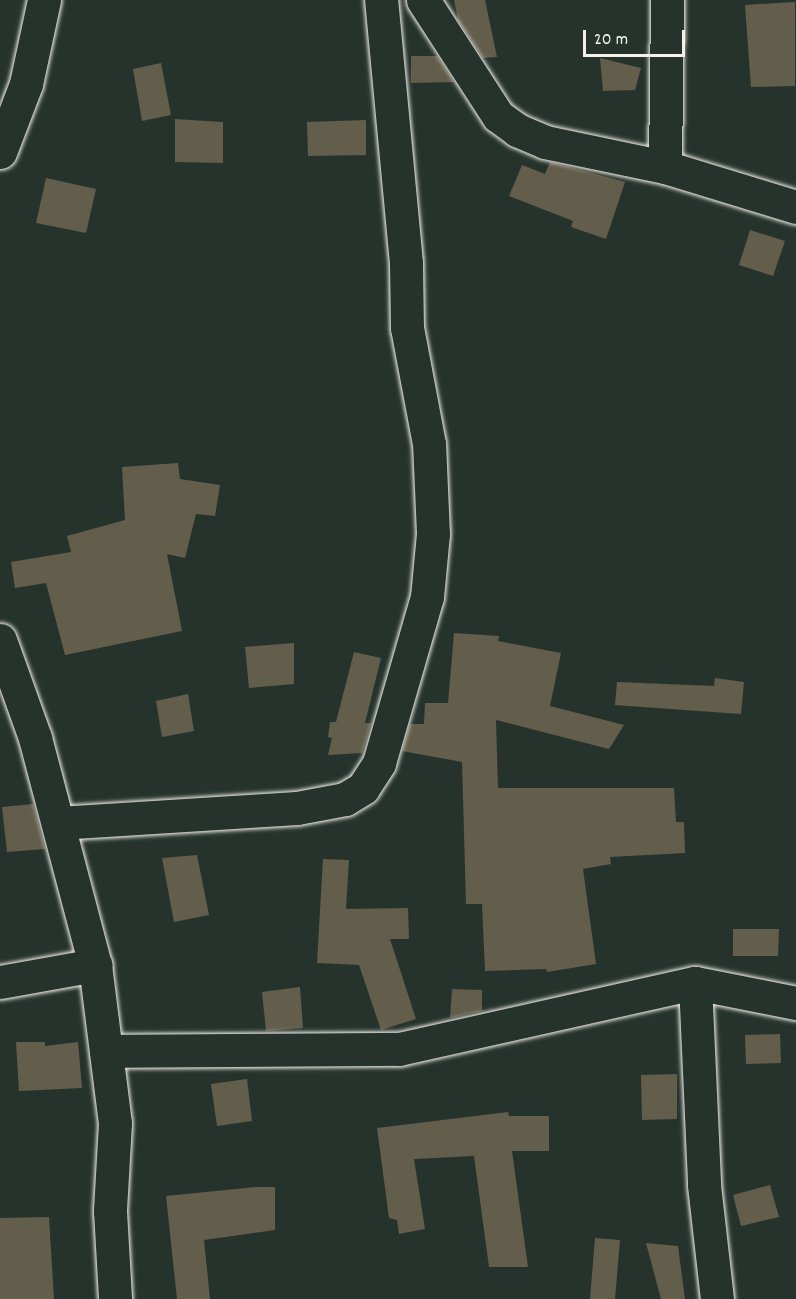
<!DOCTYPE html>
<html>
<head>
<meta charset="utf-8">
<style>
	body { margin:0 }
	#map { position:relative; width:796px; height:1299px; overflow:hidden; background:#26332d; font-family:Dekko,sans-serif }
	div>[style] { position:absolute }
	.building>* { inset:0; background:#635d4c }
	.roads { filter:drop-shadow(0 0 2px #f4f1e8) drop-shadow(0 0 2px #f4f1e8) }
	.street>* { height:33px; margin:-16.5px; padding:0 16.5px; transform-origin:16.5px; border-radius:16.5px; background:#26332d }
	span { translate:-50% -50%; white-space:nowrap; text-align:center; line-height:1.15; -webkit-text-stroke:5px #26332d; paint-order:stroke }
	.scale { position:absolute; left:583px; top:30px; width:102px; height:27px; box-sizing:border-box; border:3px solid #f4f1e8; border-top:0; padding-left:8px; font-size:18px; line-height:21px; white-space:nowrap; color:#f4f1e8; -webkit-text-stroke:4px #26332d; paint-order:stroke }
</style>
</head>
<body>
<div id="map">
	<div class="building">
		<div style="clip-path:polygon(454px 0,485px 0,497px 57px,483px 58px,458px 20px)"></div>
		<div style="clip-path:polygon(795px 2px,795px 86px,751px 87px,745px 5px)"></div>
		<div style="clip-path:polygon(411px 56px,437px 56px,454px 82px,411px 83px)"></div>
		<div style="clip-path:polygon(600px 58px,641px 68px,635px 90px,603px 91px)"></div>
		<div style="clip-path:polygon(161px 63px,171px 115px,142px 121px,133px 69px)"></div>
		<div style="clip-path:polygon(175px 119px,223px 122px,223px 163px,175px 162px)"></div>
		<div style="clip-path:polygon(366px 120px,366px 155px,308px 156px,307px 122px)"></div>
		<div style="clip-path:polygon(550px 162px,625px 182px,606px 239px,571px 227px,573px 221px,509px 196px,522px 165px,545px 174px)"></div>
		<div style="clip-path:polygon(46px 178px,96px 189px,86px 233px,36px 223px)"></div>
		<div style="clip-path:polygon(750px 230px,785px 241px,773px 276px,739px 265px)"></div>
		<div style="clip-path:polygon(178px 463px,180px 479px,220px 485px,215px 516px,196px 514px,185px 558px,167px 554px,182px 631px,65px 655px,46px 583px,15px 588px,11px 562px,71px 552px,67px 536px,125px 520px,122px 467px)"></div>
		<div style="clip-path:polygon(454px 633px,499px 636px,498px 641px,561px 653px,550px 706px,624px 725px,609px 749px,496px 720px,498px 788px,674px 788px,676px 822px,684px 822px,685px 853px,610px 857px,611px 864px,583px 869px,596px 964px,547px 972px,546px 969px,485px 971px,482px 904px,466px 904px,462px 762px,402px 751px,410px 724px,424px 724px,425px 703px,448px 703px)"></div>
		<div style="clip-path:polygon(294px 643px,294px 684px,249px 688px,245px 647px)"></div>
		<div style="clip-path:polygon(354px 652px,381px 658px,365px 723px,371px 723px,362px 753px,328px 755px,332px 738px,328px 737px,330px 722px,336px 722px)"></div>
		<div style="clip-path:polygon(715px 678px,744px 682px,741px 714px,615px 705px,617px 682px,714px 686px)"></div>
		<div style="clip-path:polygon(188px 694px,194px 731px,162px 737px,156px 701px)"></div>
		<div style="clip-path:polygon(33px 804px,45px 849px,7px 852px,2px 807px)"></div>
		<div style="clip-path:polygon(197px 855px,209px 915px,174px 922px,162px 858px)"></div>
		<div style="clip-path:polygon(323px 859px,349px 860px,346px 909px,408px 908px,409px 939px,390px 939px,416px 1019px,381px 1030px,359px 965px,317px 963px)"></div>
		<div style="clip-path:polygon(733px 929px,779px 929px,778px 956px,733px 956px)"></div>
		<div style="clip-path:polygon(300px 987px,303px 1028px,266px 1031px,262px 992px)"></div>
		<div style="clip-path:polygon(452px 989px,482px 990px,482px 1011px,450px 1018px)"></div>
		<div style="clip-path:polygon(780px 1034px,781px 1063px,746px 1064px,745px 1035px)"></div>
		<div style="clip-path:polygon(16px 1042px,45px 1042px,45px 1046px,78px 1042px,82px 1088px,19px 1091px)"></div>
		<div style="clip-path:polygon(677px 1074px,677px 1119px,642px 1120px,641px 1075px)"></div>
		<div style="clip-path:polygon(247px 1079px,252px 1121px,217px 1126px,211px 1084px)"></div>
		<div style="clip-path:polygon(508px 1112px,509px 1116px,549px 1116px,549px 1151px,512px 1151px,528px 1267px,489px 1267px,474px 1156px,414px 1159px,425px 1229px,399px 1234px,397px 1220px,389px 1218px,377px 1128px)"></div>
		<div style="clip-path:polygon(770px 1185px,779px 1217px,741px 1226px,733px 1195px)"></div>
		<div style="clip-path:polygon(257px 1187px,275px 1187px,275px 1230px,204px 1240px,210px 1299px,177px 1299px,166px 1196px)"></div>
		<div style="clip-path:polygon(49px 1217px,54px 1299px,0 1299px,0 1218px)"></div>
		<div style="clip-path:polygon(595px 1238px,620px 1240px,615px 1299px,590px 1299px)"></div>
		<div style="clip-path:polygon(646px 1243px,678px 1246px,685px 1299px,661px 1299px)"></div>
	</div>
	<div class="roads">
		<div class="street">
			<div style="left:423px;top:0;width:138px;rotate:57.1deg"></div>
			<div style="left:498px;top:116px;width:24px;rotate:36deg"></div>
			<div style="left:517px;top:130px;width:30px;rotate:23deg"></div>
			<div style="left:545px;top:142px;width:123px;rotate:11.8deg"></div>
			<div style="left:665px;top:167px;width:137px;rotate:17deg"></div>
			<div style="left:0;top:152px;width:73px;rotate:-69.1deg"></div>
			<div style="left:26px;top:84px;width:86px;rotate:-77.9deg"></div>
			<div style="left:665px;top:167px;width:167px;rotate:-89.3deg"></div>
			<div style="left:0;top:640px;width:104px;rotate:70.3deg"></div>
			<div style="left:35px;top:738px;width:235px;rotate:75.2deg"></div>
			<div style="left:95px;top:965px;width:159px;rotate:82.8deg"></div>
			<div style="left:115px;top:1123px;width:88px;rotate:93.3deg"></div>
			<div style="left:110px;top:1211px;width:88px;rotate:86.7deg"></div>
			<div style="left:58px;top:823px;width:239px;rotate:-3.6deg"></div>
			<div style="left:297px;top:808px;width:49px;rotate:-10.6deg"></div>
			<div style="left:345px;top:799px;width:21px;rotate:-31deg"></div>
			<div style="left:363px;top:788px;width:30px;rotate:-57deg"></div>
			<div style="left:379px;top:763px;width:173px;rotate:-73.9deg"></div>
			<div style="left:427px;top:597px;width:63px;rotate:-84.6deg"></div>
			<div style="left:433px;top:534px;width:90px;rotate:-92.5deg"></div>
			<div style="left:429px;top:444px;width:118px;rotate:-100.7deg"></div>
			<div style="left:407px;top:328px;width:65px;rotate:-90.9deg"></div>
			<div style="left:406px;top:263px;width:264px;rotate:-95.4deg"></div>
			<div style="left:0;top:982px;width:97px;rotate:-10.1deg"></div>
			<div style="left:695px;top:983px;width:202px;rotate:87.4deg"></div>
			<div style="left:704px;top:1185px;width:115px;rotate:83.5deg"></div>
			<div style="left:106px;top:1051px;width:293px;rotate:-0.4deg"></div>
			<div style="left:399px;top:1049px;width:303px;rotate:-12.6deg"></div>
			<div style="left:695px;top:983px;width:103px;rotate:11.2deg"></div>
		</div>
	</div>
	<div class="scale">20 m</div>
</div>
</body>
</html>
